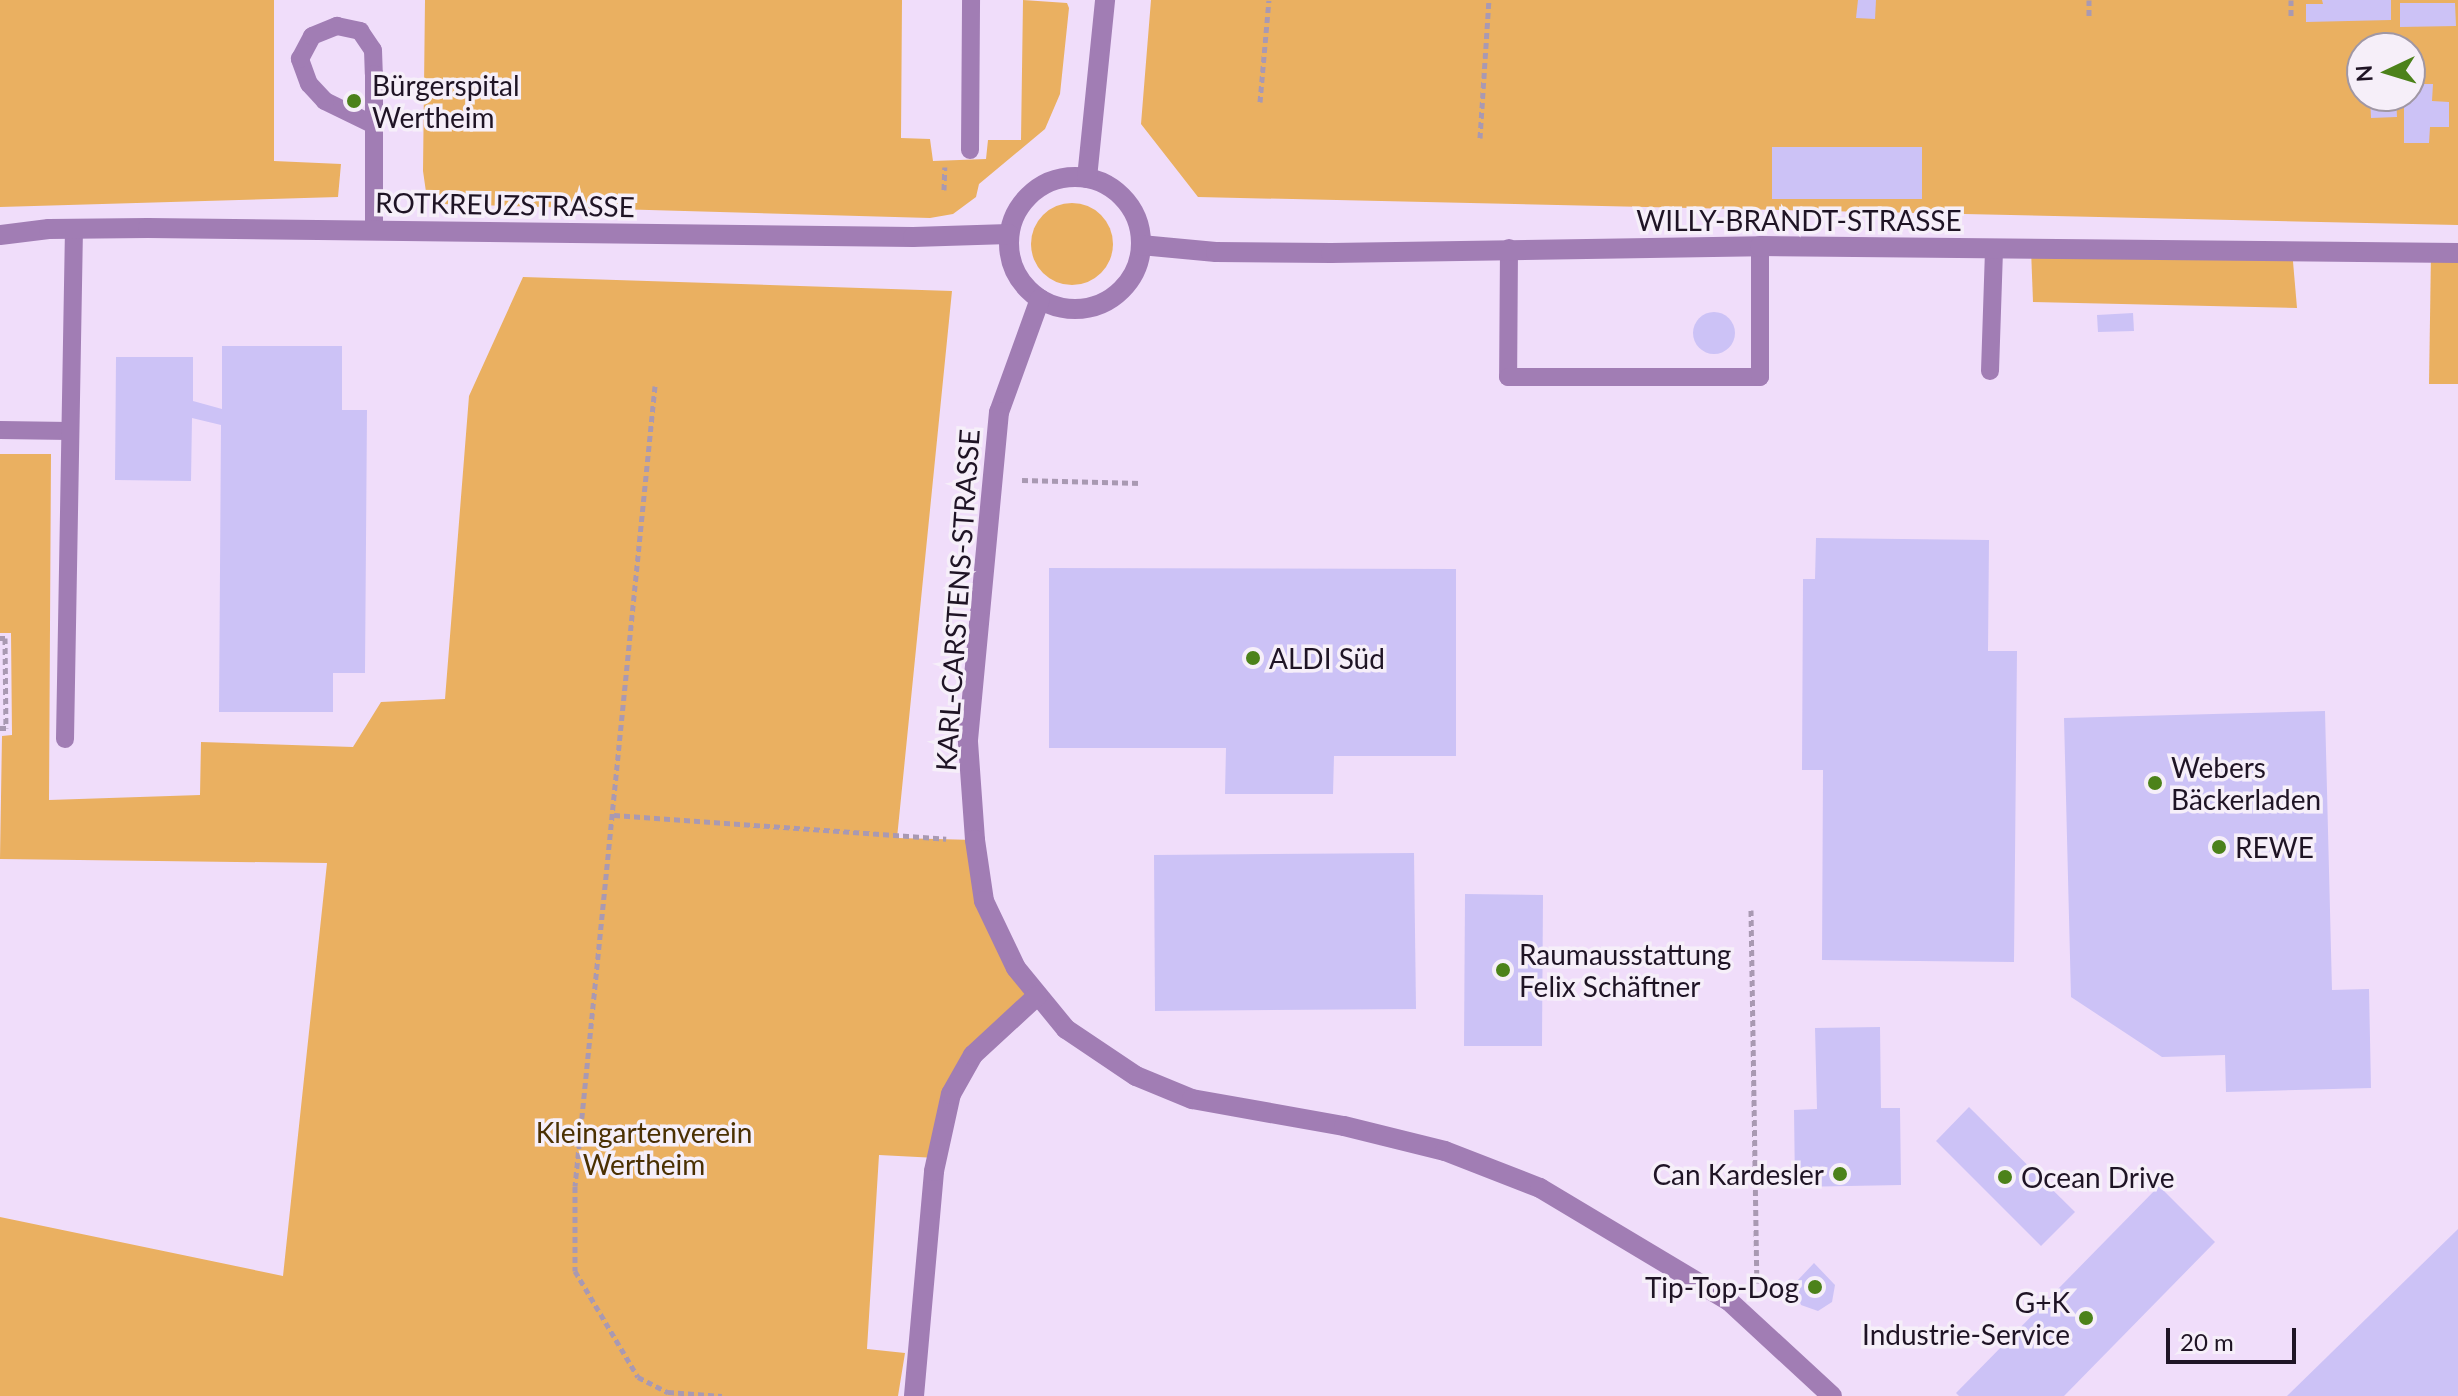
<!DOCTYPE html>
<html>
<head>
<meta charset="utf-8">
<style>
	body { margin:0 }
	#map { position:relative; width:2458px; height:1396px; overflow:hidden; background:#f0ddfa; font-family:Lato,sans-serif }
	div>[style] { position:absolute }
	.green>* { inset:0; background:#eab061 }
	.round { border-radius:50% }
	.building>* { inset:0; background:#ccc2f6 }
	.path>* { height:5px; margin-top:-2.5px; transform-origin:0; background:repeating-linear-gradient(90deg,#a999b2 0 6px,transparent 0 10px) }
	.service>* { height:18px; margin:-9px; padding:0 9px; transform-origin:9px; border-radius:9px; background:#a17db4 }
	.minor>* { height:20px; margin:-10px; padding:0 10px; transform-origin:10px; border-radius:10px; background:#a17db4 }
	.minor>.ring { margin:-10px; padding:0; box-sizing:content-box; background:none; border:20px solid #a17db4; border-radius:50% }
	.dots>* { width:22px; height:22px; translate:-50% -50%; box-sizing:border-box; border:4px solid #f6eff9; border-radius:50% }
	span { translate:-50% -50%; white-space:nowrap; text-align:center; line-height:1.15; -webkit-text-stroke:7px #f6eff9; paint-order:stroke }
	.poi-label { font-size:28px; color:#1f1425 }
	.left { translate:0 -50%; text-align:left }
	.right { translate:-100% -50%; text-align:right }
	.street-label { font-size:28px; color:#1f1425 }
	.park-label { font-size:28px; color:#4b3002 }
	.north { position:absolute; left:2346px; top:32px; width:80px; height:80px; box-sizing:border-box; background:#f6eff9; border:2px solid #a097a4; border-radius:50%; rotate:266deg; font-size:22px; font-weight:700; line-height:32px; text-align:center; color:#1f1425 }
	.north::after { content:''; display:block; margin:auto; width:28px; height:36px; background:#4c821a; clip-path:polygon(50% 0,100% 100%,50% 72%,0 100%) }
	.scale { position:absolute; left:2166px; top:1328px; width:130px; height:36px; box-sizing:border-box; border:4px solid #1f1425; border-top:0; padding-left:10px; font-size:24px; line-height:28px; white-space:nowrap; color:#1f1425; -webkit-text-stroke:6px #f6eff9; paint-order:stroke }
</style>
</head>
<body>
<div id="map">
	<div class="green">
		<div style="clip-path:polygon(0 0,274px 0,274px 161px,341px 164px,338px 197px,0 207px)"></div>
		<div style="clip-path:polygon(425px 0,902px 0,901px 138px,930px 139px,933px 161px,986px 159px,988px 140px,1021px 140px,1023px 0,1067px 3px,1069px 8px,1060px 94px,1045px 129px,979px 184px,976px 197px,953px 214px,930px 218px,442px 204px,426px 192px,423px 171px)"></div>
		<div style="clip-path:polygon(evenodd,1151px 0,2458px 0,2458px 225px,1198px 197px,1141px 124px,1151px 0,2362px 48px,2410px 48px,2410px 96px,2362px 96px,2362px 48px)"></div>
		<div class="round" style="left:1031px;top:203px;width:82px;height:82px"></div>
		<div style="clip-path:polygon(2031px 249px,2292px 250px,2297px 308px,2033px 302px)"></div>
		<div style="clip-path:polygon(2431px 253px,2458px 253px,2458px 384px,2429px 384px)"></div>
		<div style="clip-path:polygon(523px 277px,952px 291px,897px 838px,975px 840px,984px 901px,1038px 995px,973px 1055px,937px 1158px,879px 1155px,867px 1349px,905px 1353px,898px 1396px,0 1396px,0 1217px,283px 1276px,327px 863px,0 859px,2px 736px,12px 735px,11px 633px,0 633px,0 454px,51px 454px,49px 800px,200px 795px,201px 742px,353px 747px,381px 702px,445px 699px,469px 396px)"></div>
	</div>
	<div class="building">
		<div style="clip-path:polygon(1858px 0,1876px 0,1875px 19px,1856px 18px)"></div>
		<div style="clip-path:polygon(2322px 0,2391px 0,2391px 20px,2306px 22px,2306px 4px,2323px 4px)"></div>
		<div style="clip-path:polygon(2400px 3px,2455px 3px,2456px 26px,2400px 27px)"></div>
		<div style="clip-path:polygon(2410px 84px,2433px 84px,2432px 101px,2449px 102px,2449px 127px,2430px 127px,2429px 143px,2404px 143px,2404px 96px,2410px 96px)"></div>
		<div style="clip-path:polygon(2370px 96px,2396px 96px,2397px 117px,2371px 118px)"></div>
		<div style="clip-path:polygon(1772px 147px,1922px 147px,1922px 199px,1772px 199px)"></div>
		<div class="round" style="left:1693px;top:312px;width:42px;height:42px"></div>
		<div style="clip-path:polygon(2133px 313px,2134px 331px,2098px 332px,2097px 315px)"></div>
		<div style="clip-path:polygon(222px 346px,342px 346px,342px 410px,367px 410px,365px 673px,333px 673px,333px 712px,219px 712px,221px 425px,192px 418px,191px 481px,115px 480px,116px 357px,193px 357px,193px 401px,222px 409px)"></div>
		<div style="clip-path:polygon(1816px 538px,1989px 540px,1988px 651px,2017px 651px,2014px 962px,1822px 960px,1823px 770px,1802px 770px,1803px 579px,1815px 579px)"></div>
		<div style="clip-path:polygon(1049px 568px,1456px 569px,1456px 756px,1334px 756px,1333px 794px,1225px 794px,1226px 748px,1049px 748px)"></div>
		<div style="clip-path:polygon(2325px 711px,2332px 990px,2369px 989px,2371px 1088px,2226px 1092px,2225px 1055px,2162px 1057px,2071px 997px,2064px 718px)"></div>
		<div style="clip-path:polygon(1414px 853px,1416px 1009px,1155px 1011px,1154px 855px)"></div>
		<div style="clip-path:polygon(1465px 894px,1543px 895px,1542px 1046px,1464px 1046px)"></div>
		<div style="clip-path:polygon(1880px 1027px,1881px 1108px,1900px 1108px,1901px 1185px,1795px 1187px,1794px 1110px,1817px 1109px,1815px 1028px)"></div>
		<div style="clip-path:polygon(1969px 1107px,2075px 1212px,2041px 1246px,1936px 1141px)"></div>
		<div style="clip-path:polygon(2159px 1186px,2215px 1242px,2064px 1396px,1959px 1396px,1956px 1393px)"></div>
		<div style="clip-path:polygon(2458px 1229px,2458px 1396px,2287px 1396px)"></div>
		<div style="clip-path:polygon(1814px 1263px,1835px 1285px,1832px 1302px,1818px 1311px,1801px 1305px,1795px 1289px,1797px 1281px)"></div>
	</div>
	<div class="path">
		<div style="left:2089px;top:0;width:19px;rotate:90deg"></div>
		<div style="left:2291px;top:0;width:16px;rotate:90deg"></div>
		<div style="left:1260px;top:102px;width:102px;rotate:-85deg"></div>
		<div style="left:1480px;top:138px;width:138px;rotate:-86.3deg"></div>
		<div style="left:944px;top:190px;width:23px;rotate:-88deg"></div>
		<div style="left:655px;top:386px;width:804px;rotate:95.71deg"></div>
		<div style="left:575px;top:1186px;width:85px;rotate:90deg"></div>
		<div style="left:575px;top:1271px;width:123px;rotate:59.3deg"></div>
		<div style="left:638px;top:1377px;width:34px;rotate:27deg"></div>
		<div style="left:668px;top:1392px;width:54px;rotate:4.2deg"></div>
		<div style="left:1022px;top:480px;width:119px;rotate:1.4deg"></div>
		<div style="left:0;top:638px;width:5px"></div>
		<div style="left:5px;top:638px;width:90px;rotate:89.4deg"></div>
		<div style="left:6px;top:728px;width:6px;rotate:180deg"></div>
		<div style="left:614px;top:815px;width:333px;rotate:4.1deg"></div>
		<div style="left:1751px;top:910px;width:373px;rotate:89.1deg"></div>
	</div>
	<div class="service">
		<div style="left:374px;top:125px;width:55px;rotate:-153.9deg"></div>
		<div style="left:325px;top:101px;width:23px;rotate:-133deg"></div>
		<div style="left:309px;top:84px;width:27px;rotate:-110deg"></div>
		<div style="left:300px;top:59px;width:26px;rotate:-62deg"></div>
		<div style="left:312px;top:36px;width:27px;rotate:-22deg"></div>
		<div style="left:337px;top:26px;width:24px;rotate:12deg"></div>
		<div style="left:360px;top:31px;width:23px;rotate:56deg"></div>
		<div style="left:373px;top:50px;width:24px;rotate:88deg"></div>
		<div style="left:374px;top:74px;width:156px;rotate:90deg"></div>
		<div style="left:970px;top:150px;width:150px;rotate:-89.6deg"></div>
		<div style="left:1509px;top:248px;width:129px;rotate:90.4deg"></div>
		<div style="left:1508px;top:377px;width:252px"></div>
		<div style="left:1760px;top:377px;width:131px;rotate:-90deg"></div>
		<div style="left:1990px;top:371px;width:122px;rotate:-88.1deg"></div>
		<div style="left:0;top:430px;width:70px;rotate:0.8deg"></div>
		<div style="left:65px;top:739px;width:510px;rotate:-88.99deg"></div>
	</div>
	<div class="minor">
		<div class="ring" style="left:1009px;top:177px;width:112px;height:112px"></div>
		<div style="left:1087px;top:178px;width:179px;rotate:-84.2deg"></div>
		<div style="left:0;top:235px;width:49px;rotate:-7deg"></div>
		<div style="left:49px;top:229px;width:99px;rotate:-0.6deg"></div>
		<div style="left:148px;top:228px;width:765px;rotate:0.67deg"></div>
		<div style="left:913px;top:237px;width:96px;rotate:-1.8deg"></div>
		<div style="left:1141px;top:245px;width:75px;rotate:5.3deg"></div>
		<div style="left:1216px;top:252px;width:115px;rotate:0.5deg"></div>
		<div style="left:1331px;top:253px;width:429px;rotate:-0.9deg"></div>
		<div style="left:1760px;top:246px;width:698px;rotate:0.57deg"></div>
		<div style="left:1040px;top:299px;width:120px;rotate:109.9deg"></div>
		<div style="left:999px;top:412px;width:331px;rotate:95.4deg"></div>
		<div style="left:968px;top:742px;width:98px;rotate:85.9deg"></div>
		<div style="left:975px;top:840px;width:62px;rotate:81.6deg"></div>
		<div style="left:984px;top:901px;width:74px;rotate:64.5deg"></div>
		<div style="left:1016px;top:968px;width:79px;rotate:50.7deg"></div>
		<div style="left:1066px;top:1029px;width:84px;rotate:33.9deg"></div>
		<div style="left:1136px;top:1076px;width:61px;rotate:22.3deg"></div>
		<div style="left:1192px;top:1099px;width:154px;rotate:10.1deg"></div>
		<div style="left:1344px;top:1126px;width:104px;rotate:13.9deg"></div>
		<div style="left:1445px;top:1151px;width:102px;rotate:21.3deg"></div>
		<div style="left:1540px;top:1188px;width:220px;rotate:30.9deg"></div>
		<div style="left:1729px;top:1301px;width:140px;rotate:42.7deg"></div>
		<div style="left:914px;top:1396px;width:226px;rotate:-84.9deg"></div>
		<div style="left:934px;top:1171px;width:79px;rotate:-77.6deg"></div>
		<div style="left:951px;top:1094px;width:45px;rotate:-60.6deg"></div>
		<div style="left:973px;top:1055px;width:88px;rotate:-42.7deg"></div>
	</div>
	<div class="dots">
		<div style="left:354px;top:101px;background:#4c821a"></div>
		<div style="left:1253px;top:658px;background:#4c821a"></div>
		<div style="left:2155px;top:783px;background:#4c821a"></div>
		<div style="left:2219px;top:847px;background:#4c821a"></div>
		<div style="left:1503px;top:970px;background:#4c821a"></div>
		<div style="left:1840px;top:1174px;background:#4c821a"></div>
		<div style="left:2005px;top:1177px;background:#4c821a"></div>
		<div style="left:1815px;top:1287px;background:#4c821a"></div>
		<div style="left:2086px;top:1318px;background:#4c821a"></div>
	</div>
	<div class="poi-label">
		<span class="left" style="left:372px;top:101px">Bürgerspital<br>Wertheim</span>
		<span class="left" style="left:1269px;top:658px">ALDI Süd</span>
		<span class="left" style="left:2171px;top:783px">Webers<br>Bäckerladen</span>
		<span class="left" style="left:2235px;top:847px">REWE</span>
		<span class="left" style="left:1519px;top:970px">Raumausstattung<br>Felix Schäftner</span>
		<span class="right" style="left:1824px;top:1174px">Can Kardesler</span>
		<span class="left" style="left:2021px;top:1177px">Ocean Drive</span>
		<span class="right" style="left:1799px;top:1287px">Tip-Top-Dog</span>
		<span class="right" style="left:2070px;top:1318px">G+K<br>Industrie-Service</span>
	</div>
	<div class="street-label">
		<span style="left:505px;top:204px;rotate:1deg">ROTKREUZSTRASSE</span>
		<span style="left:1799px;top:220px">WILLY-BRANDT-STRASSE</span>
		<span style="left:957px;top:600px;rotate:-86deg">KARL-CARSTENS-STRASSE</span>
	</div>
	<div class="park-label">
		<span style="left:644px;top:1148px">Kleingartenverein<br>Wertheim</span>
	</div>
	<div class="north">N</div>
	<div class="scale">20 m</div>
</div>
</body>
</html>
